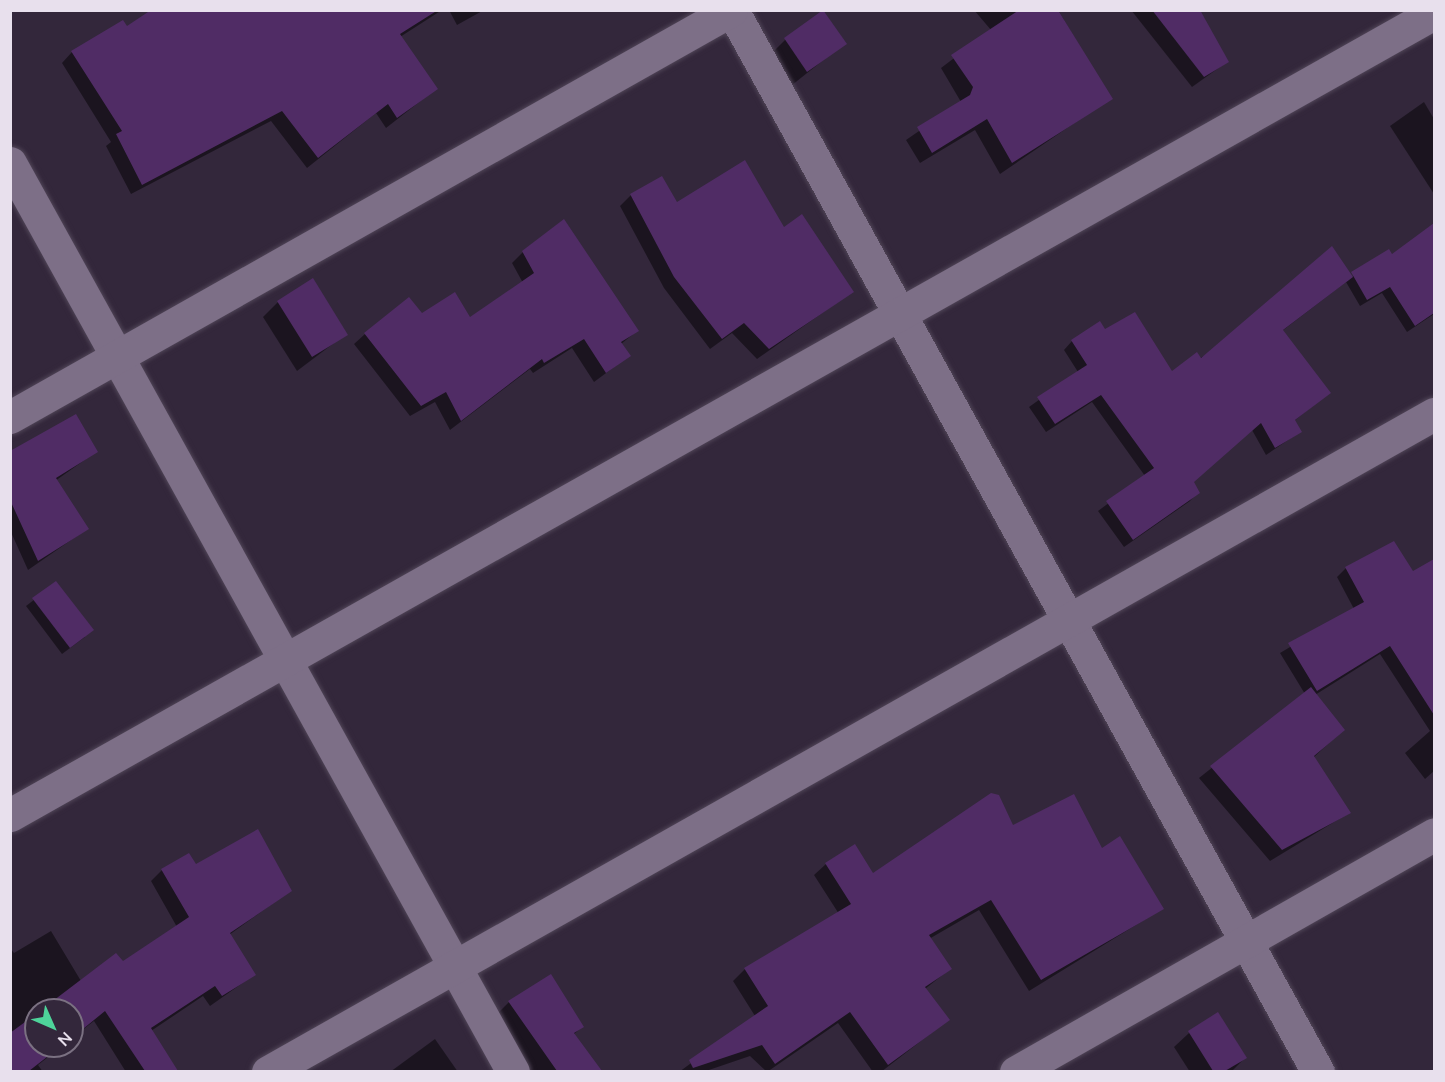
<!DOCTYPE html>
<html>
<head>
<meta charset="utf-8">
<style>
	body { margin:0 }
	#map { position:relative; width:1445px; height:1082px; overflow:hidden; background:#33273b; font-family:Mulish,sans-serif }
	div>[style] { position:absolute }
	.shadow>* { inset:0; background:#0007 }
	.building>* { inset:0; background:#502c65 }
	.roads { filter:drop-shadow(0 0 2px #504557) drop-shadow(0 0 2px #504557) }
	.street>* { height:33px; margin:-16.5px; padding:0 16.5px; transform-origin:16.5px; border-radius:16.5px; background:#7d6f87 }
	span { translate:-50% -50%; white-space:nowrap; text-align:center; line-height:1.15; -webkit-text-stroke:4.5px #33273b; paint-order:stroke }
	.frame { position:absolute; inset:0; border:12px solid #e8e0ed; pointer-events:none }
	.north { position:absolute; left:24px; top:998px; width:60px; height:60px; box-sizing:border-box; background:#33273b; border:2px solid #7b7182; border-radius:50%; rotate:135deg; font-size:16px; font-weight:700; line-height:24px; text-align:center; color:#e8e0ed }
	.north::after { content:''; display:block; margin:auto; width:21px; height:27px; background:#4ed39a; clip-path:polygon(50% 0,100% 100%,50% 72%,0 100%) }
</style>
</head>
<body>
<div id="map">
	<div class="shadow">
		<div style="clip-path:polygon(273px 10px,442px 10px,400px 37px,436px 89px,386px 128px,376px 113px,307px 168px,271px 121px,131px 194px,106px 146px,111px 142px,62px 63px,72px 52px,126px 28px)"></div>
		<div style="clip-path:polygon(449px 10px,484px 10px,457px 25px)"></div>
		<div style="clip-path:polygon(974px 10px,1058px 10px,1111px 98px,1000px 174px,975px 130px,920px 163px,906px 140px,961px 102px,941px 68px,991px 30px)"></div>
		<div style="clip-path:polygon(1131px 10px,1198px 10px,1227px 62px,1192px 87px)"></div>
		<div style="clip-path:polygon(785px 40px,845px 43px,792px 85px,771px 54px)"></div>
		<div style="clip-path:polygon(1424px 102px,1434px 119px,1434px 194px,1390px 126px)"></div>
		<div style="clip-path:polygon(631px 195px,784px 229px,852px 292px,757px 359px,732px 333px,710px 349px,664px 288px,620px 206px)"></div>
		<div style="clip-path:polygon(1434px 225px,1434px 314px,1407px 332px,1382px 293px,1360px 306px,1346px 282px,1282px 331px,1329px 393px,1294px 421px,1300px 432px,1266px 455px,1252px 430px,1192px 482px,1198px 492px,1190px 501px,1124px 547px,1098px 511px,1145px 476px,1092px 402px,1046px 432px,1029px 407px,1078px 372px,1064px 350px,1072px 341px,1105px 332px,1172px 373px,1391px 256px)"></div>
		<div style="clip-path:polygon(523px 252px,637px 331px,621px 344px,629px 356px,594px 382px,572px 348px,533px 373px,530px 369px,450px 430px,435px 402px,410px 416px,354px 344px,365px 334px,421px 315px,470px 319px,523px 283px,512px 263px)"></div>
		<div style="clip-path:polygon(278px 302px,346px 334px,297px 371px,263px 317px)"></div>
		<div style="clip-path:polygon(96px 452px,55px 481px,87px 529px,28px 570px,10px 530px,10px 454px)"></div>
		<div style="clip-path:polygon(1434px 560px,1434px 771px,1425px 779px,1405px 753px,1430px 731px,1380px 654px,1315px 695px,1343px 730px,1313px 758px,1349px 813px,1270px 861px,1199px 778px,1305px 694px,1280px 653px,1354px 609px,1337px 577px,1346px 568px,1413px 573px)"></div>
		<div style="clip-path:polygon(56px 583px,85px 637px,62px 654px,26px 606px)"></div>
		<div style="clip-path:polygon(1013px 827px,1102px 850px,1162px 909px,1029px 991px,979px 910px,929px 939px,950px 969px,925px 989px,948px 1020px,881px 1072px,873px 1072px,838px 1023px,767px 1072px,750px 1056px,703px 1072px,679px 1072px,755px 1016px,733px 981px,745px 969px,839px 914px,814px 875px,826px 864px,872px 876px)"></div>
		<div style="clip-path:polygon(195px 866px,290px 891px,229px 935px,254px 975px,210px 1006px,203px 996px,151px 1031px,176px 1072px,126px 1072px,94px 1021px,72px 1038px,72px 1010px,36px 1010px,36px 1046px,62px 1046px,38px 1065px,43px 1072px,10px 1072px,10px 948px,14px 953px,51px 931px,81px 981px,122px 963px,177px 927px,151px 881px,162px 870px)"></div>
		<div style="clip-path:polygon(509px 1002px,582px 1027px,573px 1035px,600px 1072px,529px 1072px,495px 1016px)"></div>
		<div style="clip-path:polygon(1189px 1033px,1245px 1058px,1231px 1072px,1190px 1072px,1174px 1047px)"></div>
		<div style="clip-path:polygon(435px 1039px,458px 1072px,390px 1072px)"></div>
	</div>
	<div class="building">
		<div style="clip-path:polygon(151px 10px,438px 10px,400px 34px,438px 89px,397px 118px,388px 104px,318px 158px,282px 111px,142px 185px,116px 134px,122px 131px,71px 51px,123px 20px,127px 26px)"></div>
		<div style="clip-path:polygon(823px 10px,847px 44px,807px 72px,784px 38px)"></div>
		<div style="clip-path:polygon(1019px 10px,1058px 10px,1113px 99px,1012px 163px,987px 119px,932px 153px,917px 127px,970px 95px,973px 87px,951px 55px)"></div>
		<div style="clip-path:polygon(1152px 10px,1200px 10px,1229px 62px,1204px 77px)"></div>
		<div style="clip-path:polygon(745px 160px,784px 227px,802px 214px,854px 292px,769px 349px,744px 323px,722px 339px,674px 277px,630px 194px,662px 176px,677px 202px)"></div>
		<div style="clip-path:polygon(564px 219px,639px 331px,621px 342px,631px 356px,606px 373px,584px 339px,544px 363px,542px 359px,461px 421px,446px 392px,421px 406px,364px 333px,409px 297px,422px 313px,455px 292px,470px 317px,534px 273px,522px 251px)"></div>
		<div style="clip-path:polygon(1434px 223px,1434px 313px,1415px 326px,1390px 287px,1367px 300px,1351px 272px,1389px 249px,1392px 254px)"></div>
		<div style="clip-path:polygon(1332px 246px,1353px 277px,1283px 330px,1331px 393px,1295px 420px,1302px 432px,1275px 448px,1261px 423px,1194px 482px,1200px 493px,1133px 540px,1106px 501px,1154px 468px,1101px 395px,1055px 424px,1037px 397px,1087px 365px,1071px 340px,1100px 321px,1105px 329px,1135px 312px,1172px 371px,1197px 352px,1201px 358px)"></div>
		<div style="clip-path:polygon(313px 278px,348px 335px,312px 357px,277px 301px)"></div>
		<div style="clip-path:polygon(76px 414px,98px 452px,56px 478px,89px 529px,38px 561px,10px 500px,10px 451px)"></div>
		<div style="clip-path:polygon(1394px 541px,1413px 571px,1434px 559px,1434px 715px,1390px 646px,1317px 691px,1288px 643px,1364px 602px,1345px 567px)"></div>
		<div style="clip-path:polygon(56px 581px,94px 630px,70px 648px,32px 598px)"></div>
		<div style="clip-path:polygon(1311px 687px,1345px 730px,1314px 756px,1351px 813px,1282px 850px,1210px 766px)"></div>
		<div style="clip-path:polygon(991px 793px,999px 795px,1013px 825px,1074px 794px,1102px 848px,1120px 836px,1164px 909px,1041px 980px,991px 900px,929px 935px,952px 969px,925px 987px,950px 1020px,888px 1065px,850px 1012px,775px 1064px,762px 1045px,693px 1068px,689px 1060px,768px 1006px,744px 968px,851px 904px,825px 863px,855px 844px,873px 873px)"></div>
		<div style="clip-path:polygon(258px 829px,292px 891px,230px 933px,256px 975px,222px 996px,215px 986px,151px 1028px,178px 1071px,145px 1071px,105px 1011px,72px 1038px,72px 1010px,41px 1010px,116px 953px,123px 961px,189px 917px,161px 869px,189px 853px,196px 864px)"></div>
		<div style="clip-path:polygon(551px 974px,584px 1027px,574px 1033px,602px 1071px,557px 1071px,508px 1001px)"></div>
		<div style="clip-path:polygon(1218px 1012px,1247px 1058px,1225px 1071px,1213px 1071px,1188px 1031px)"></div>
		<div style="clip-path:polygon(36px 1014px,36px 1046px,61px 1046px,29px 1071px,10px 1071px,10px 1033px)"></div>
	</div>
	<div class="roads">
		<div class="street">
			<div style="left:732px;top:10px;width:1213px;rotate:61.11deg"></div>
			<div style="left:10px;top:163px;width:1039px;rotate:61.04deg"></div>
			<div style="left:10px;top:417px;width:828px;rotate:-29.44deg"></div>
			<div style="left:10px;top:815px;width:1634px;rotate:-29.39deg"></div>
			<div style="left:268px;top:1072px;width:1339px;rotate:-29.44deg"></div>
			<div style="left:1016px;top:1072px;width:481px;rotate:-29.6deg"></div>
		</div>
	</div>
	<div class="frame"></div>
	<div class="north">N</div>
</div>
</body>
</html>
